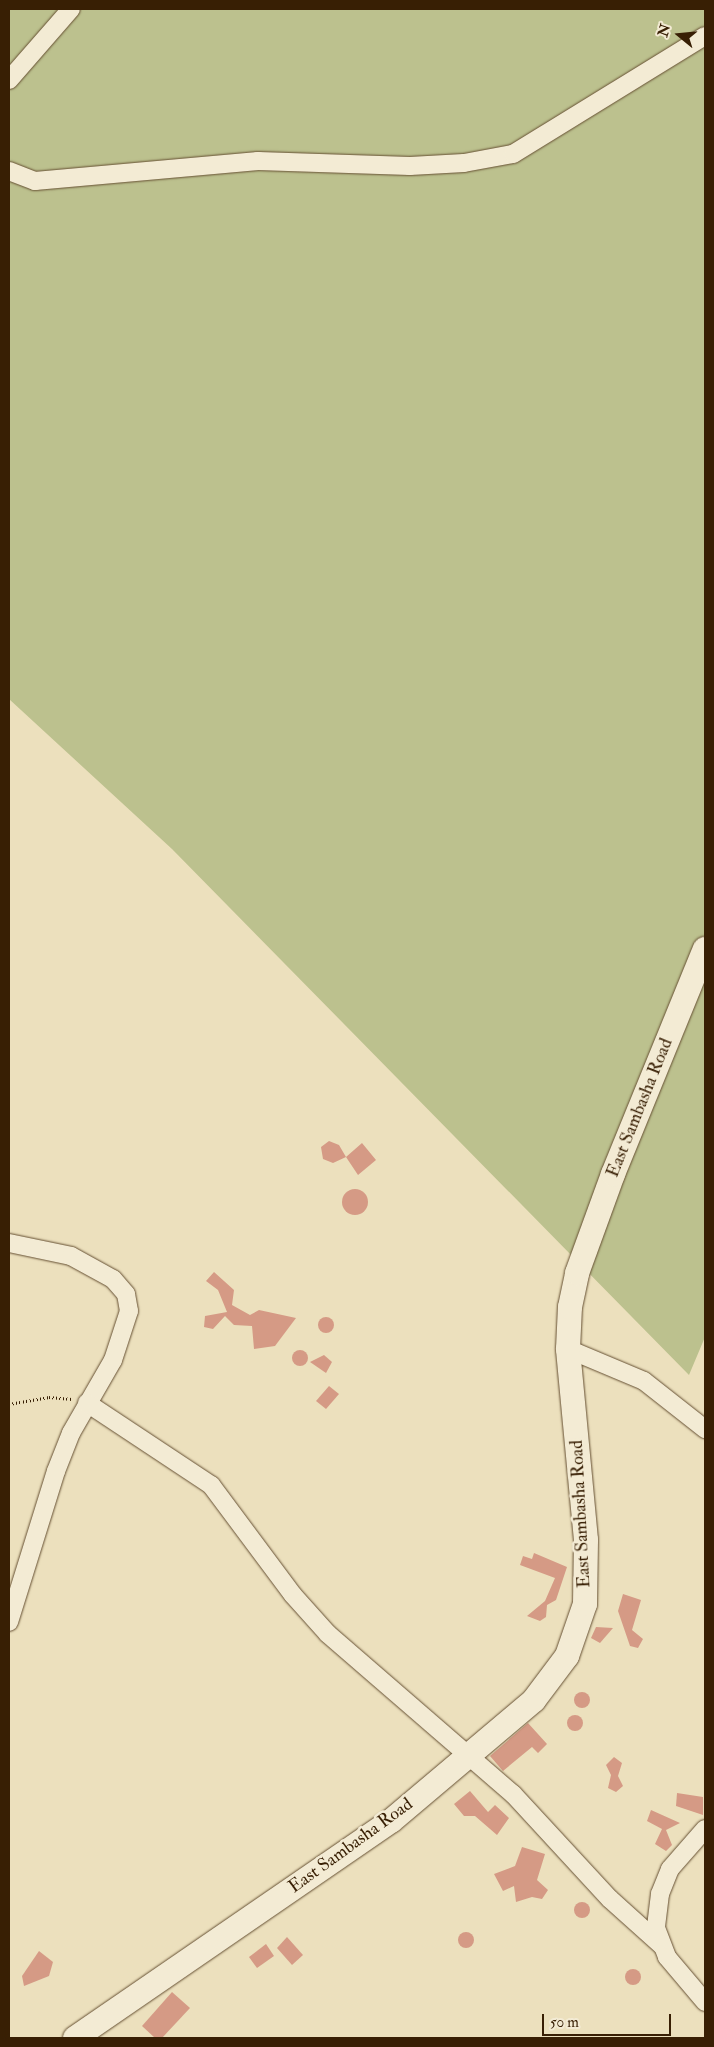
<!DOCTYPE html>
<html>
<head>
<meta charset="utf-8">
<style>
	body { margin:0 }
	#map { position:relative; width:714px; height:2047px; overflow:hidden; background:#ece0bd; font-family:"IM FELL Double Pica",serif }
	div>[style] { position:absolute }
	.green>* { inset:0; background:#bcc18e }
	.building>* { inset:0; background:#d59a85 }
	.round { border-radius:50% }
	.path>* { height:3px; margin-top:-1.5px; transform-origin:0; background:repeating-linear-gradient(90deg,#381f04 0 1px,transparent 0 3.5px) }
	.roads { filter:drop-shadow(0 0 1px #654f32) drop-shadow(0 0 1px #654f32) }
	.street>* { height:18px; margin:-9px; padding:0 9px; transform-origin:9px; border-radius:9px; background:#f3ebd4 }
	.secondary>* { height:24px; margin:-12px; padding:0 12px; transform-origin:12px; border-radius:12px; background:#f3ebd4 }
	span { translate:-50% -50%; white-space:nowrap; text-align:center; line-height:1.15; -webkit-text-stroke:5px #f3ebd4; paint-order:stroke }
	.street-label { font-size:18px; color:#381f04 }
	.frame { position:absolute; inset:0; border:10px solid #381f04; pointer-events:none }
	.north { position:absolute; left:654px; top:10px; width:50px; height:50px; -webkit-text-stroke:4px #f3ebd4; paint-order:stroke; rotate:287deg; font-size:14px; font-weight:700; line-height:20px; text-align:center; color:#381f04 }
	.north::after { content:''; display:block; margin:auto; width:18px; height:22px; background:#381f04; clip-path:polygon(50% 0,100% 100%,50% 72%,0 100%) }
	.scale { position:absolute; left:542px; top:2014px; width:129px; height:22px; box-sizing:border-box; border:2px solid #381f04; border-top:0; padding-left:6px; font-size:15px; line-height:18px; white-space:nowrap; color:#381f04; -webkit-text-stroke:4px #f3ebd4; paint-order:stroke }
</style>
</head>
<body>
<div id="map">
	<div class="green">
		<div style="clip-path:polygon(9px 9px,705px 9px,705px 1337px,689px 1375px,172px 849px,9px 699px)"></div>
	</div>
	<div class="building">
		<div style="clip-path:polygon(329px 1141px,339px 1145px,346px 1157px,362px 1143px,376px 1160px,358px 1175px,346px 1157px,333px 1163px,323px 1159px,321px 1147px)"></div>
		<div class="round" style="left:342px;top:1189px;width:26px;height:26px"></div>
		<div style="clip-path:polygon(214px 1272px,234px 1290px,232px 1305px,250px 1315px,259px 1310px,296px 1318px,275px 1346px,254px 1349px,252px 1326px,234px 1325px,225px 1316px,213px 1329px,204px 1327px,205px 1316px,227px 1312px,218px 1290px,206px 1281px)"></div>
		<div class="round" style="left:318px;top:1317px;width:16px;height:16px"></div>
		<div class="round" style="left:292px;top:1350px;width:16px;height:16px"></div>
		<div style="clip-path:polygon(324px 1355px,332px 1362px,326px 1373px,310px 1362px)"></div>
		<div style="clip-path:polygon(329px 1386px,339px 1394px,326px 1409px,316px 1401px)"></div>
		<div style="clip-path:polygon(534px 1553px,567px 1567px,556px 1600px,547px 1605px,546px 1617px,540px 1621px,527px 1616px,545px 1601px,555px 1578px,520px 1565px,523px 1556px,532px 1559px)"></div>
		<div style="clip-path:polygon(623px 1594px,641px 1600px,632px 1630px,643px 1639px,638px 1648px,630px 1646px,618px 1611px)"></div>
		<div style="clip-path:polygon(613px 1628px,600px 1643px,591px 1638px,596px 1627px)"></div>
		<div class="round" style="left:574px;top:1692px;width:16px;height:16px"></div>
		<div class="round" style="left:567px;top:1715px;width:16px;height:16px"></div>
		<div style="clip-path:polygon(528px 1723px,547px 1744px,538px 1753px,532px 1747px,503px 1771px,490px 1756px)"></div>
		<div style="clip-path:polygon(614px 1757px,622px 1763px,618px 1776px,623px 1786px,616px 1792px,608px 1788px,611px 1775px,606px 1765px)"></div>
		<div style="clip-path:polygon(470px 1791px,488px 1812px,495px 1805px,509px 1818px,497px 1835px,475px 1816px,464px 1816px,454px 1804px)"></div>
		<div style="clip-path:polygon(677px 1793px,703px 1797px,703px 1815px,676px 1806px)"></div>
		<div style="clip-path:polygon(651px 1810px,680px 1823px,666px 1830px,672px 1845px,666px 1851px,655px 1844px,662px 1829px,647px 1821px)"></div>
		<div style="clip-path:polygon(522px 1847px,545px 1854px,537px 1880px,548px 1890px,542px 1899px,532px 1897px,516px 1902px,514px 1886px,503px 1891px,494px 1874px,515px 1866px)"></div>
		<div class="round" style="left:574px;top:1902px;width:16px;height:16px"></div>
		<div class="round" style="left:458px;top:1932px;width:16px;height:16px"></div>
		<div style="clip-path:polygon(287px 1937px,303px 1955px,292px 1965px,277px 1948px)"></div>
		<div style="clip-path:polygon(266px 1944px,274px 1956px,257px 1968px,249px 1957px)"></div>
		<div style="clip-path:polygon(39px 1951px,53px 1962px,49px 1976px,24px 1986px,22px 1976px)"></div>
		<div class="round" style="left:625px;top:1969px;width:16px;height:16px"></div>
		<div style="clip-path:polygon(172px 1992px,190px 2008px,162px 2038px,155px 2038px,142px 2026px)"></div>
	</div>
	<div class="path">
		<div style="left:9px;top:1404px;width:41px;rotate:-9.9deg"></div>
		<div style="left:49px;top:1397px;width:23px;rotate:5deg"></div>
	</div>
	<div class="roads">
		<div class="street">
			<div style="left:9px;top:80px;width:94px;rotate:-48.9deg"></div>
			<div style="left:9px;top:171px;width:28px;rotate:21deg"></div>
			<div style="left:35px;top:181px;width:224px;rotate:-5.1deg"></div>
			<div style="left:258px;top:161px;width:152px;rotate:1.9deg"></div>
			<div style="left:410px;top:166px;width:54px;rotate:-3.2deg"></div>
			<div style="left:464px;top:163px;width:50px;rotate:-10.4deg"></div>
			<div style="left:513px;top:154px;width:225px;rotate:-31.6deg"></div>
			<div style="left:9px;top:1243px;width:63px;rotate:11.8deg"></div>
			<div style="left:71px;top:1256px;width:48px;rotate:28.7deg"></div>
			<div style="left:113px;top:1279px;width:20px;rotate:49deg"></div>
			<div style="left:126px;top:1294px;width:17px;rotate:80deg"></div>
			<div style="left:129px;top:1311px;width:52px;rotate:108.1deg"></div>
			<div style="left:113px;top:1360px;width:84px;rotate:119.9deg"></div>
			<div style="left:71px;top:1433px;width:41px;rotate:111.5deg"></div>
			<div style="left:56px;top:1471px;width:158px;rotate:107.3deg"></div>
			<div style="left:568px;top:1349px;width:82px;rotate:22.8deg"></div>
			<div style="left:644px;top:1381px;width:78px;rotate:38.2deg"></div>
			<div style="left:87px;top:1403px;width:149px;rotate:33.5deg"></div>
			<div style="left:211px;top:1485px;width:137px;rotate:53.3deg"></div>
			<div style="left:293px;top:1595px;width:52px;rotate:48.1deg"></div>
			<div style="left:328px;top:1634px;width:245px;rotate:40.9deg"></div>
			<div style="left:513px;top:1794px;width:143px;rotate:47.3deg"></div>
			<div style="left:610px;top:1899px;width:69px;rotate:42deg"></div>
			<div style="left:705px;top:1829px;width:53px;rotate:131.2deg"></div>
			<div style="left:670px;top:1869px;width:27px;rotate:112deg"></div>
			<div style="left:660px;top:1894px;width:34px;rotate:97deg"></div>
			<div style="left:656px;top:1928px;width:31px;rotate:69deg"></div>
			<div style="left:667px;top:1957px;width:59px;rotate:49.8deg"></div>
		</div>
		<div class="secondary">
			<div style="left:75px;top:2038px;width:383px;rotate:-34.5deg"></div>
			<div style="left:391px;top:1821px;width:187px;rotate:-40.2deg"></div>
			<div style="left:534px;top:1700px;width:55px;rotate:-53.1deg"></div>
			<div style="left:567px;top:1656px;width:55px;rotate:-70.9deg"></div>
			<div style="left:585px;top:1604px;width:64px;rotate:-89.1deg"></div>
			<div style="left:586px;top:1540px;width:192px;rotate:-95.4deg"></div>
			<div style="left:568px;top:1349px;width:42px;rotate:-87.3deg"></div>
			<div style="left:570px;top:1307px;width:35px;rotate:-78deg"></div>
			<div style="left:577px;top:1273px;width:105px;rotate:-70deg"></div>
			<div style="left:613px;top:1174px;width:243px;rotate:-67.8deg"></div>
		</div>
	</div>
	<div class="street-label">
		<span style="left:640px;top:1108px;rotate:-68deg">East Sambasha Road</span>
		<span style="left:581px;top:1514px;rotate:-93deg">East Sambasha Road</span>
		<span style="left:351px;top:1846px;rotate:-36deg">East Sambasha Road</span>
	</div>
	<div class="frame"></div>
	<div class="north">N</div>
	<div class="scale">50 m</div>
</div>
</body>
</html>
